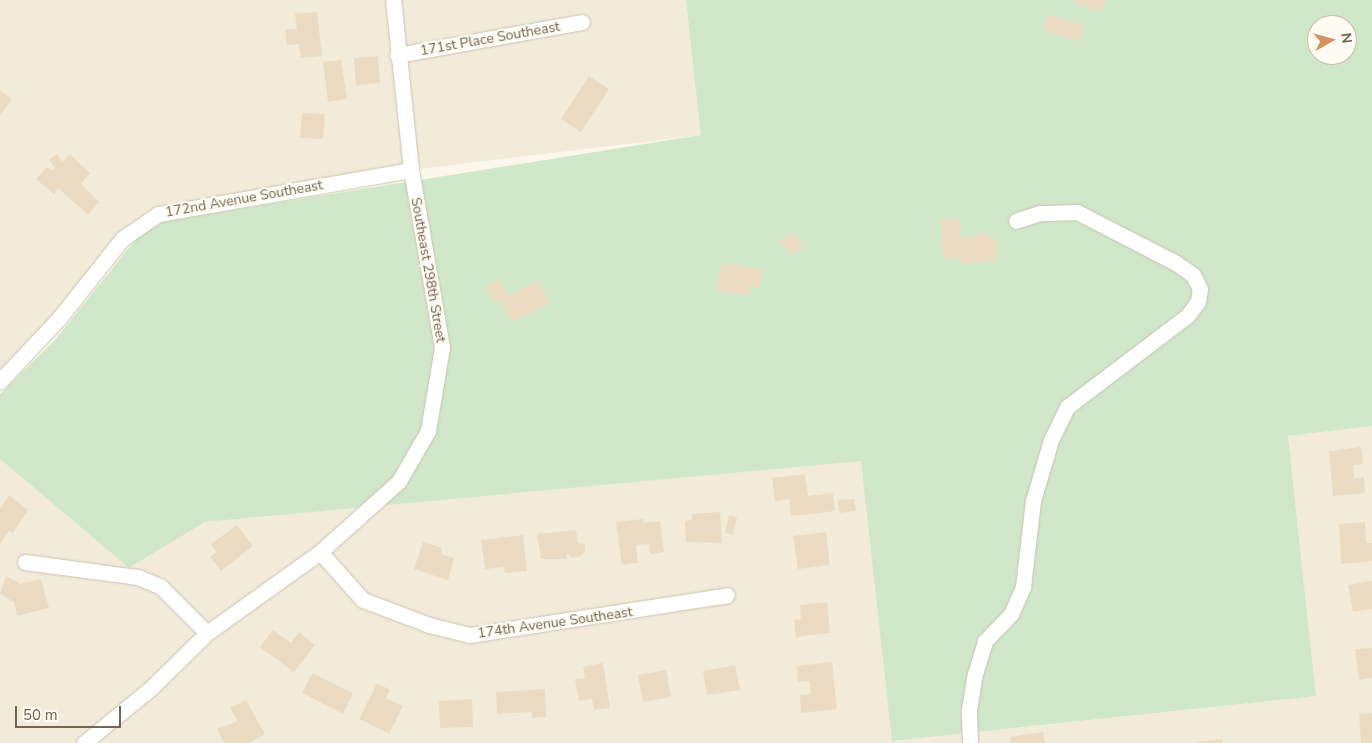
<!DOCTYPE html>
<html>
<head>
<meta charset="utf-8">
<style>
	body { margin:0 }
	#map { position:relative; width:1372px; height:743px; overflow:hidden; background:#fbf8eb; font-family:"Nunito Sans",sans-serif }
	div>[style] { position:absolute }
	.residential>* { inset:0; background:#f2ebda }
	.green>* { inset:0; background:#d0e7ca }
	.building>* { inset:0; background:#ebdbc3 }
	.roads { filter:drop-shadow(0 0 1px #ccc3b1) drop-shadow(0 0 1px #ccc3b1) }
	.minor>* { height:15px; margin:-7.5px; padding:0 7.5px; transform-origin:7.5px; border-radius:7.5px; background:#fff }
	span { translate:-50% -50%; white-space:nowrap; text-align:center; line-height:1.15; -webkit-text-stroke:4.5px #fdfbf1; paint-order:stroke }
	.street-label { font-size:14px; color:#746450 }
	.north { position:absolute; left:1307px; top:15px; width:50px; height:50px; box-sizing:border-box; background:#fdfbf1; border:1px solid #c6bfb1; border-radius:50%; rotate:83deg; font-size:14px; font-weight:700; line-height:20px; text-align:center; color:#746450 }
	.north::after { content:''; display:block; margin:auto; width:18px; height:22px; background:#d8925d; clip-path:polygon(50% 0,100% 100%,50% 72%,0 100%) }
	.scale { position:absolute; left:15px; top:706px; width:106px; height:22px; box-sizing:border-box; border:2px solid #746450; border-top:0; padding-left:6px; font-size:15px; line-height:18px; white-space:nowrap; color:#746450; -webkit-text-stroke:4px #fdfbf1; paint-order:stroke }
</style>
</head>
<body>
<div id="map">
	<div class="residential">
		<div style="clip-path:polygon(0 0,686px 0,702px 135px,411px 170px,158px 214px,122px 239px,0 381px)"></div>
		<div style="clip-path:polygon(1372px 426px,1372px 743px,0 743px,0 459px,129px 568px,205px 522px,862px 460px,893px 741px,1316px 696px,1288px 436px)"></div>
	</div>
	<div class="green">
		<div style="clip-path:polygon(evenodd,686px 0,1372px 0,1372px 426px,1288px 436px,1316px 696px,892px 741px,861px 461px,205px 522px,129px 568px,0 459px,0 394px,55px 340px,141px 233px,164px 221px,701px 135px,686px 0,1317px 25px,1347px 25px,1347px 55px,1317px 55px,1317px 25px)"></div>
	</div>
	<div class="building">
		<div style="clip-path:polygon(1075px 0,1106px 0,1102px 12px,1074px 3px)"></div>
		<div style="clip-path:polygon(317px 12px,322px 56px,301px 58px,299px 44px,287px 45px,285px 30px,297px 29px,295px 14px)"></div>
		<div style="clip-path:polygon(1048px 14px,1084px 25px,1079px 41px,1043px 31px)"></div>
		<div style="clip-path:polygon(378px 56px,380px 83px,356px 85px,354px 58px)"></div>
		<div style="clip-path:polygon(341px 60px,347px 99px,328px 102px,323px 62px)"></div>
		<div style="clip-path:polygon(589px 76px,609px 89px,581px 132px,561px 119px)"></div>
		<div style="clip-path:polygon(0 90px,12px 99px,0 115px)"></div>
		<div style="clip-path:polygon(302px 113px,325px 114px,323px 139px,300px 138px)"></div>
		<div style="clip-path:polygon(57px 154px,62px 162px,70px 154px,90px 173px,81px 184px,99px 202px,88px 215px,58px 188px,54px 194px,36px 179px,47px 167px,52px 171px,55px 168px,49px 159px)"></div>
		<div style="clip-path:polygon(959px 218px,960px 238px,988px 232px,988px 238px,997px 238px,997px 261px,961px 264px,961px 258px,944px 259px,940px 219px)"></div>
		<div style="clip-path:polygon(793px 232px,804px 246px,791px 256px,780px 242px)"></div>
		<div style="clip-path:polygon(721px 263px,763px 269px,760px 288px,750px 286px,749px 295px,717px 291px)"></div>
		<div style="clip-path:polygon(499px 279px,508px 296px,538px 281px,550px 303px,512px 322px,501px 300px,494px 303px,485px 286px)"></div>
		<div style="clip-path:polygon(1361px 447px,1363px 464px,1353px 465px,1354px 478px,1364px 477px,1365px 493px,1333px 496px,1329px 451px)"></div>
		<div style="clip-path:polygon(805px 474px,808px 496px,833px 493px,835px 511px,791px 516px,789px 499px,775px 501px,772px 478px)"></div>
		<div style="clip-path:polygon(9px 495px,28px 510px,13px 533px,9px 531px,0 544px,0 509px)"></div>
		<div style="clip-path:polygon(854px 499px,856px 511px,839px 513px,838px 500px)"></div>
		<div style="clip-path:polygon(720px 512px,722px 543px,686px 542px,685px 521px,692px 520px,692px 514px)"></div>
		<div style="clip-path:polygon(729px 515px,737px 517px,733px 535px,725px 533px)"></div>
		<div style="clip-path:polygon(643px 519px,644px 523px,660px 521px,664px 552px,650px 554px,649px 544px,636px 545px,638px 563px,622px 565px,616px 522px)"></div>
		<div style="clip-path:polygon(1365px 522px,1366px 543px,1372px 543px,1372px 561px,1341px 564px,1339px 524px)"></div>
		<div style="clip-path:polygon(237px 525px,253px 546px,221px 571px,210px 557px,216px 552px,211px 544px)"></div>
		<div style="clip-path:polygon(576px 530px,578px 543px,585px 544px,585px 552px,579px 557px,572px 558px,567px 553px,566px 559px,541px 559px,537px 534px)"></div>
		<div style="clip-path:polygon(826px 532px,830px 565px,798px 569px,793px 536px)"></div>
		<div style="clip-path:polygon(523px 535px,527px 571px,505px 573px,504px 567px,485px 569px,481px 540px)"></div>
		<div style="clip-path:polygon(423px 542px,442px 548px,441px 554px,454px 558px,448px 580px,414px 569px)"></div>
		<div style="clip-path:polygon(6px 576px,20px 584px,41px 579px,49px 608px,17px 616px,14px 602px,0 594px)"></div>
		<div style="clip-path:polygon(1372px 581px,1372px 609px,1353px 612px,1348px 585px)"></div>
		<div style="clip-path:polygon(827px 602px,830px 633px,796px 637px,794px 620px,801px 619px,800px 605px)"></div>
		<div style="clip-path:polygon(273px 630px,291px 643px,299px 632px,315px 645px,294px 672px,260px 647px)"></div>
		<div style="clip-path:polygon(1372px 648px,1372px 678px,1359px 680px,1355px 649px)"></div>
		<div style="clip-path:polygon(832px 662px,837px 709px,801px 713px,800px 695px,811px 694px,810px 681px,798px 682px,797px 666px)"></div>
		<div style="clip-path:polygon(603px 663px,610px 708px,594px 710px,592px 699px,579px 701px,575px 679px,585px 678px,583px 667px)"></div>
		<div style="clip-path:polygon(735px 665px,740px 690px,707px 695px,703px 671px)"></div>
		<div style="clip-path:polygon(666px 670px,671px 697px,643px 702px,638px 675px)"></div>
		<div style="clip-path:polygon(312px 673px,353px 693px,343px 714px,302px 693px)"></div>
		<div style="clip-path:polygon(377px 683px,390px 690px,386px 698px,403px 706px,389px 734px,359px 719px)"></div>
		<div style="clip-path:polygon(545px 689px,546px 717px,532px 718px,532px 712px,497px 714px,496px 692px)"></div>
		<div style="clip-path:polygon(472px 699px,473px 727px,440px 728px,439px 701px)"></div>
		<div style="clip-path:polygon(246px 700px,265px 734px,248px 743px,224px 743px,217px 729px,238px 721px,230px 708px)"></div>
		<div style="clip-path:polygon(1372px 713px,1372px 743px,1361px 743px,1359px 714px)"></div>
		<div style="clip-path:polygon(1043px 732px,1045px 743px,1011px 743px,1010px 737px)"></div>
		<div style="clip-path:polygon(1222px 739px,1222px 743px,1196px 743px,1196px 742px)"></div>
	</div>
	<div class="roads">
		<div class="minor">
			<div style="left:397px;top:55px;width:188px;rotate:-10.1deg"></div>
			<div style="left:0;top:381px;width:88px;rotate:-46.8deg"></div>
			<div style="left:60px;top:317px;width:100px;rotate:-51.5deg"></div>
			<div style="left:122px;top:239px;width:44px;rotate:-34.8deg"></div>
			<div style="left:158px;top:214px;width:257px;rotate:-9.9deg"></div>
			<div style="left:320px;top:552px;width:64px;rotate:48.1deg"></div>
			<div style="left:363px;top:600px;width:71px;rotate:20.7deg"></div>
			<div style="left:429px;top:625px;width:42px;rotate:13.7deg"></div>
			<div style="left:470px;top:635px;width:260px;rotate:-8.8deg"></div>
			<div style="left:25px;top:562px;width:114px;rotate:7.6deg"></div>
			<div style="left:138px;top:577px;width:25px;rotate:23deg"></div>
			<div style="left:161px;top:587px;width:65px;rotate:45deg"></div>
			<div style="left:84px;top:743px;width:87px;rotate:-39.4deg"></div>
			<div style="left:151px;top:688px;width:78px;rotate:-44.5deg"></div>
			<div style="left:207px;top:633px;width:139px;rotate:-35.6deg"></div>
			<div style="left:320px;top:552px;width:106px;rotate:-41.9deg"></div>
			<div style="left:399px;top:481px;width:58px;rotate:-59.9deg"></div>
			<div style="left:428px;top:431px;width:85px;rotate:-80.5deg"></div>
			<div style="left:442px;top:347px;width:180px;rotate:-99.9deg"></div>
			<div style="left:411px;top:170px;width:171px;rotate:-96deg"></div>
			<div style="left:970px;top:743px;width:33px;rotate:-92deg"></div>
			<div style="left:969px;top:710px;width:36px;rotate:-81deg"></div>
			<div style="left:975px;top:674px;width:34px;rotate:-73deg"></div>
			<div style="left:985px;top:641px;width:37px;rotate:-46deg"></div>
			<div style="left:1011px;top:614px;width:30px;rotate:-66deg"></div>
			<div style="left:1023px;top:587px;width:87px;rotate:-83.4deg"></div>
			<div style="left:1033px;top:501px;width:64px;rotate:-73.6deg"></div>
			<div style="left:1051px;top:440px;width:37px;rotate:-64deg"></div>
			<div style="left:1067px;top:407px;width:152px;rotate:-37.2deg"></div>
			<div style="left:1188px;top:315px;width:17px;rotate:-54deg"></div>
			<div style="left:1198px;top:301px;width:12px;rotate:-81deg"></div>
			<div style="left:1200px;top:289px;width:16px;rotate:-117deg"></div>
			<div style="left:1193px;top:275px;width:21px;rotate:-145deg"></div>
			<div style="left:1176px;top:263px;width:111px;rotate:-152.7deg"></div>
			<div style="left:1077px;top:212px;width:37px;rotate:178deg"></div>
			<div style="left:1040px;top:213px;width:25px;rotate:162deg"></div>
		</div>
	</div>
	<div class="street-label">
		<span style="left:490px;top:39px;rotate:-10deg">171st Place Southeast</span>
		<span style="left:244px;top:199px;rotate:-10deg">172nd Avenue Southeast</span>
		<span style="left:428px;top:270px;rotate:80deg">Southeast 298th Street</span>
		<span style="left:555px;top:623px;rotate:-8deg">174th Avenue Southeast</span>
	</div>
	<div class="north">N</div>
	<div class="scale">50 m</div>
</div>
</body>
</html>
